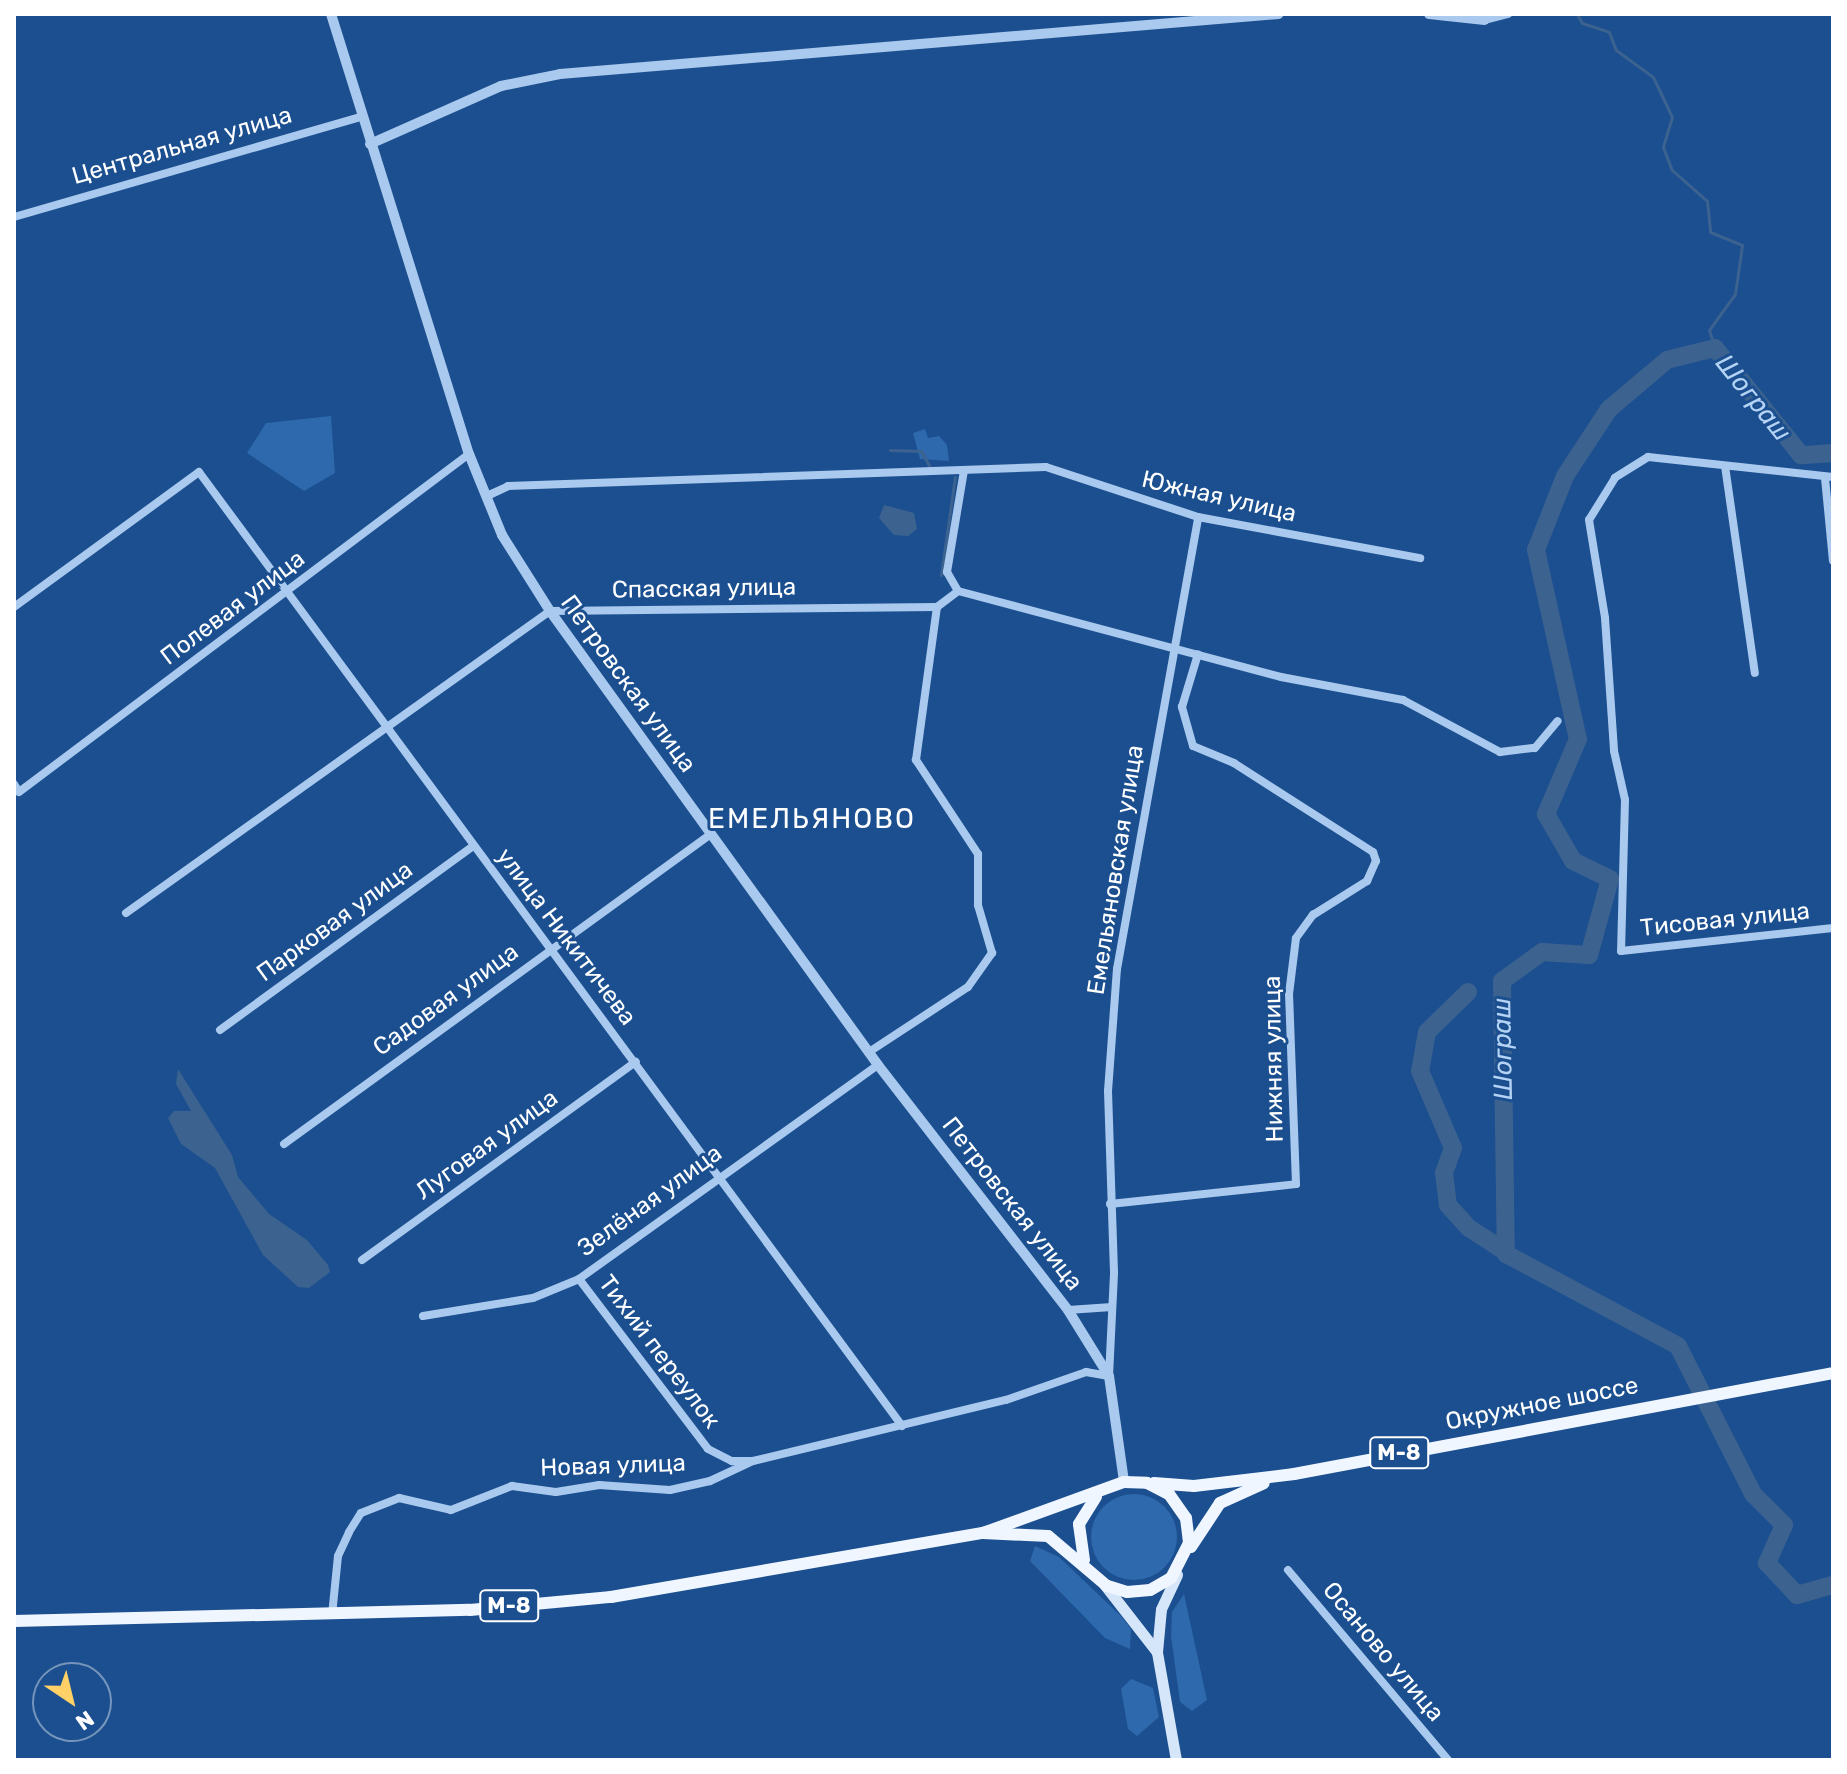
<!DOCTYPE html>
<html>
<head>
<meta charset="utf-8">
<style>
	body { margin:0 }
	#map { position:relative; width:1847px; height:1774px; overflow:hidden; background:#1b4f8f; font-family:Rubik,sans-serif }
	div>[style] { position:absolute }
	.green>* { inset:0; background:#2e69ad }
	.round { border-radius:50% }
	.water>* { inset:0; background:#3c6290 }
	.stream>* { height:3px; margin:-1.5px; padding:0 1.5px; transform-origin:1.5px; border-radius:1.5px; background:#3c6290 }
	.river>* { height:18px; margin:-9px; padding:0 9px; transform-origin:9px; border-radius:9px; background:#3c6290 }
	.minor>* { height:8px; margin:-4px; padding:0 4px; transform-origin:4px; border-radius:4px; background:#a9c9ee }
	.tertiary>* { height:10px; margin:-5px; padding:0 5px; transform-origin:5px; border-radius:5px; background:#a9c9ee }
	.secondary>* { height:11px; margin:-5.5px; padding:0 5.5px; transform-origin:5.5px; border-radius:5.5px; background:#d6e6fa }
	.primary>* { height:12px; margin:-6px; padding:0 6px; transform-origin:6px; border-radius:6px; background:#f0f6ff }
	span { translate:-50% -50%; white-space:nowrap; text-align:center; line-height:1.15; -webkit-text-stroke:6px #1b4f8f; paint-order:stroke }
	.shield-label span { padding:2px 6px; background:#1b4f8f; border:2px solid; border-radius:6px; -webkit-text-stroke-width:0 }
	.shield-label { font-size:22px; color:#fff; font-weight:700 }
	.street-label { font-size:24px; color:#fff }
	.water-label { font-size:26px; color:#b5d3f5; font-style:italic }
	.quarter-label { font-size:28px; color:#fff; letter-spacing:2px }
	.frame { position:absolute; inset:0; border:16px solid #fff; pointer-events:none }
	.north { position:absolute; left:32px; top:1662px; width:80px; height:80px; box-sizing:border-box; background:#1b4f8f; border:2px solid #7695bc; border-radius:50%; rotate:145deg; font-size:22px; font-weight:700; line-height:32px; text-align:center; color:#fff }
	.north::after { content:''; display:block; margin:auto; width:28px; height:36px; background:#ffd166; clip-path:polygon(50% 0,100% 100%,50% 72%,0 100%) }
</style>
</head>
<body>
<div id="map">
	<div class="green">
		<div style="clip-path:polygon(331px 416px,335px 473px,304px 491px,247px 453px,266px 423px)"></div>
		<div style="clip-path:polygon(925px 429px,928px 438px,939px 436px,947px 445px,949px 461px,920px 459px,913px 433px)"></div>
		<div class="round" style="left:1091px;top:1494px;width:86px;height:86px"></div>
		<div style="clip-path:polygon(1035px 1546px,1059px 1557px,1121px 1616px,1131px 1629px,1130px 1649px,1105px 1638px,1030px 1561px)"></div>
		<div style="clip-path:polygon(1184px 1594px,1207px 1700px,1192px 1711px,1180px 1702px,1171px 1636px,1172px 1612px)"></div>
		<div style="clip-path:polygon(1131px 1679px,1153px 1688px,1159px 1717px,1137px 1736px,1128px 1729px,1121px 1689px)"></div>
	</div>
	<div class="water">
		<div style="clip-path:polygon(884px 505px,914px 513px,917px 529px,908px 536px,894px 535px,879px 518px)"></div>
		<div style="clip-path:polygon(178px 1069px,232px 1155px,238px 1177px,269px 1214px,307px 1240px,328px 1265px,330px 1272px,309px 1288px,298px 1287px,263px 1255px,215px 1168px,181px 1144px,168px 1118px,174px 1111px,191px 1111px,176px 1084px)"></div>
	</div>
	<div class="stream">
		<div style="left:1577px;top:14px;width:10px;rotate:61deg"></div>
		<div style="left:1582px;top:23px;width:28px;rotate:18deg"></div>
		<div style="left:1609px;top:32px;width:19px;rotate:69deg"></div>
		<div style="left:1616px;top:50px;width:46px;rotate:36.1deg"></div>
		<div style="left:1653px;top:77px;width:44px;rotate:64.6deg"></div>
		<div style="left:1672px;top:117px;width:31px;rotate:107deg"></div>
		<div style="left:1663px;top:147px;width:25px;rotate:69deg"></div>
		<div style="left:1672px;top:170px;width:47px;rotate:41.5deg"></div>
		<div style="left:1707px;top:201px;width:31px;rotate:84deg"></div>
		<div style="left:1710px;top:232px;width:35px;rotate:22deg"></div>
		<div style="left:1742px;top:245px;width:49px;rotate:98.1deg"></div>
		<div style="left:1735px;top:294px;width:44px;rotate:125.8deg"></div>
		<div style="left:1709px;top:330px;width:19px;rotate:72deg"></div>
		<div style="left:890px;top:450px;width:31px;rotate:2deg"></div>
		<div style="left:921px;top:451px;width:18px;rotate:61deg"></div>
		<div style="left:941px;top:575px;width:99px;rotate:-81.9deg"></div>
	</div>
	<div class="river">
		<div style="left:1833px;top:453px;width:32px;rotate:176deg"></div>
		<div style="left:1801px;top:455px;width:137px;rotate:-128.8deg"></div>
		<div style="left:1715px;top:348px;width:49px;rotate:166deg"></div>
		<div style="left:1667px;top:360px;width:76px;rotate:139.8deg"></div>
		<div style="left:1609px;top:409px;width:80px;rotate:123.3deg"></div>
		<div style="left:1565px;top:476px;width:79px;rotate:111.4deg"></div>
		<div style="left:1536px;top:550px;width:194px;rotate:77.5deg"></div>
		<div style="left:1578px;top:739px;width:82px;rotate:113.1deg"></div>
		<div style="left:1546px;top:814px;width:54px;rotate:60.1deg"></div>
		<div style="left:1573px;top:861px;width:41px;rotate:25.9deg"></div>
		<div style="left:1610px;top:879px;width:79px;rotate:105.4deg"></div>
		<div style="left:1589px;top:955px;width:47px;rotate:-176.3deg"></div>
		<div style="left:1542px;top:952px;width:49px;rotate:144.1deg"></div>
		<div style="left:1502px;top:981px;width:273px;rotate:89.2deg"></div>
		<div style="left:1506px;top:1254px;width:195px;rotate:28.1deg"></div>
		<div style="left:1678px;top:1346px;width:166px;rotate:63.1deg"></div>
		<div style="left:1753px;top:1494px;width:44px;rotate:45deg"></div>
		<div style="left:1784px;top:1525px;width:42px;rotate:114.1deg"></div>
		<div style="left:1767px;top:1563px;width:44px;rotate:46.8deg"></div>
		<div style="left:1797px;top:1595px;width:37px;rotate:-16deg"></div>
		<div style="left:1468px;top:992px;width:57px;rotate:135.7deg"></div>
		<div style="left:1427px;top:1032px;width:40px;rotate:100deg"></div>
		<div style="left:1420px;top:1071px;width:84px;rotate:66.8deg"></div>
		<div style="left:1453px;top:1148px;width:27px;rotate:110deg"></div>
		<div style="left:1444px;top:1173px;width:32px;rotate:83deg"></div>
		<div style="left:1448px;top:1205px;width:31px;rotate:48deg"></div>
		<div style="left:1469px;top:1228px;width:44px;rotate:33deg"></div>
	</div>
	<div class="minor">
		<div style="left:1477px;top:14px;width:10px;rotate:37deg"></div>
		<div style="left:1485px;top:20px;width:24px;rotate:-15deg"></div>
		<div style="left:14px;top:217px;width:361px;rotate:-16.1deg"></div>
		<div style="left:1725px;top:466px;width:209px;rotate:81.8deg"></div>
		<div style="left:1833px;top:477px;width:186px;rotate:-173.8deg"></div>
		<div style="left:1648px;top:457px;width:39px;rotate:148deg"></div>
		<div style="left:1615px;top:478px;width:49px;rotate:121.8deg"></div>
		<div style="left:1589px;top:520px;width:99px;rotate:80.7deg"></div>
		<div style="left:1605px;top:618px;width:133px;rotate:86.1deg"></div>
		<div style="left:1614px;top:751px;width:50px;rotate:77.3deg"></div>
		<div style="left:1625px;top:800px;width:151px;rotate:91.5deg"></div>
		<div style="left:1621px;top:951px;width:213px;rotate:-6.2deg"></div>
		<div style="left:1825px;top:478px;width:83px;rotate:84.5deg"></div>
		<div style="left:487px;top:496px;width:23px;rotate:-25deg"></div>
		<div style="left:508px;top:486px;width:538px;rotate:-2.02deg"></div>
		<div style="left:1046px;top:467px;width:160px;rotate:18.2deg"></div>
		<div style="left:1198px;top:517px;width:226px;rotate:10.5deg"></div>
		<div style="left:958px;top:591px;width:22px;rotate:-120deg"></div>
		<div style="left:947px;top:572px;width:103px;rotate:-80.5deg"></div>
		<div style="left:14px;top:607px;width:229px;rotate:-36.1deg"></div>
		<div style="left:199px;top:472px;width:1185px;rotate:53.61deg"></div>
		<div style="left:14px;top:784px;width:9px;rotate:58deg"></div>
		<div style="left:19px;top:792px;width:563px;rotate:-36.91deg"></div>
		<div style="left:126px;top:913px;width:521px;rotate:-35.46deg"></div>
		<div style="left:550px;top:611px;width:387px;rotate:-0.6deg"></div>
		<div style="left:937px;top:607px;width:26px;rotate:-37deg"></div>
		<div style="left:958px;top:591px;width:334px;rotate:14.9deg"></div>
		<div style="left:1281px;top:677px;width:124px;rotate:10.7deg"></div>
		<div style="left:1403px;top:700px;width:110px;rotate:28.2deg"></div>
		<div style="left:1500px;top:752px;width:35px;rotate:-7deg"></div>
		<div style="left:1535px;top:748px;width:35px;rotate:-50deg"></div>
		<div style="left:220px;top:1030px;width:313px;rotate:-36deg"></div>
		<div style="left:869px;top:1052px;width:118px;rotate:-33.3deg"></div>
		<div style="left:968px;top:987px;width:42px;rotate:-54.8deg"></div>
		<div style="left:992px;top:953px;width:50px;rotate:-106.3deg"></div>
		<div style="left:978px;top:905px;width:51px;rotate:-90deg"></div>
		<div style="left:978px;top:854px;width:113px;rotate:-123.4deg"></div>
		<div style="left:916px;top:760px;width:154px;rotate:-82.2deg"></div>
		<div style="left:284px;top:1144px;width:528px;rotate:-35.98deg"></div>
		<div style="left:1110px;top:1204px;width:187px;rotate:-6.1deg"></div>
		<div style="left:1296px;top:1184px;width:190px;rotate:-92.1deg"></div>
		<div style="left:1289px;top:994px;width:56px;rotate:-82.9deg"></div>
		<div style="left:1296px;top:938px;width:29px;rotate:-54deg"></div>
		<div style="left:1313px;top:915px;width:64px;rotate:-32.2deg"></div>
		<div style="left:1367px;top:881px;width:22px;rotate:-66deg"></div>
		<div style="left:1376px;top:861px;width:9px;rotate:-108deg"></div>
		<div style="left:1373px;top:852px;width:165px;rotate:-147.4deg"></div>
		<div style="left:1234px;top:763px;width:44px;rotate:-157.5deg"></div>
		<div style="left:1193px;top:746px;width:41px;rotate:-105.8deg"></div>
		<div style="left:1182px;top:707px;width:55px;rotate:-73.2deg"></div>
		<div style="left:362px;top:1260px;width:338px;rotate:-35.9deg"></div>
		<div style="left:579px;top:1279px;width:213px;rotate:52.8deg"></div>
		<div style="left:708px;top:1449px;width:27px;rotate:27deg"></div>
		<div style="left:732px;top:1461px;width:18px"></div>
		<div style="left:1068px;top:1310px;width:44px;rotate:-3.9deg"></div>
		<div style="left:423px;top:1316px;width:111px;rotate:-9.3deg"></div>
		<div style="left:533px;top:1298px;width:50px;rotate:-22.4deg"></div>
		<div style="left:579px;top:1279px;width:368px;rotate:-35.6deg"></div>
		<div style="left:1288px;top:1570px;width:248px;rotate:49.9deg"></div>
		<div style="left:332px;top:1615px;width:59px;rotate:-84.2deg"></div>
		<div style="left:338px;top:1556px;width:26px;rotate:-65deg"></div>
		<div style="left:349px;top:1532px;width:22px;rotate:-58deg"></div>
		<div style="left:361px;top:1513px;width:41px;rotate:-21.5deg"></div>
		<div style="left:399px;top:1498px;width:53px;rotate:13deg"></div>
		<div style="left:451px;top:1510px;width:66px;rotate:-21.5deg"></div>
		<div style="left:512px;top:1486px;width:44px;rotate:7.8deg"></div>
		<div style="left:556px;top:1492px;width:44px;rotate:-9.2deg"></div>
		<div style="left:599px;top:1485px;width:71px;rotate:4deg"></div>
		<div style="left:670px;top:1490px;width:41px;rotate:-12.7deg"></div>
		<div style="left:710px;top:1481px;width:47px;rotate:-24.9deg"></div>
		<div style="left:753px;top:1461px;width:260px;rotate:-13.6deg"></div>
		<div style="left:1006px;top:1400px;width:85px;rotate:-19.3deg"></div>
		<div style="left:1086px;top:1372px;width:23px;rotate:10deg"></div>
		<div style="left:1109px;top:1376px;width:104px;rotate:-87.2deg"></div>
		<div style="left:1114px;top:1272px;width:181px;rotate:-91.9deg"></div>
		<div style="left:1108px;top:1091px;width:122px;rotate:-85.8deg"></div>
		<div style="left:1117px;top:969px;width:459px;rotate:-79.8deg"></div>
	</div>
	<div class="tertiary">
		<div style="left:331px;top:14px;width:461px;rotate:72.6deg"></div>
		<div style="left:469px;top:454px;width:87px;rotate:67.8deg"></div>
		<div style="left:502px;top:535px;width:90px;rotate:57.7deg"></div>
		<div style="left:550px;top:611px;width:560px;rotate:54.15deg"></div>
		<div style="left:878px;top:1065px;width:310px;rotate:52.2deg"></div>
		<div style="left:1068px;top:1310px;width:78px;rotate:58.2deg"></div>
		<div style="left:1109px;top:1376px;width:107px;rotate:81.9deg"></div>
		<div style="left:1429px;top:14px;width:56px;rotate:6.1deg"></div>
		<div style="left:370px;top:144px;width:143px;rotate:-23.9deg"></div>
		<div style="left:501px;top:86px;width:60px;rotate:-11.5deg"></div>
		<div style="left:560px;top:74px;width:721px;rotate:-4.77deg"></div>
	</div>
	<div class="secondary">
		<div style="left:1104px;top:1584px;width:86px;rotate:52.1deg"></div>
		<div style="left:1176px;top:1760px;width:110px;rotate:-100deg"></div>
		<div style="left:1157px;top:1652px;width:43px;rotate:-84.7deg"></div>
		<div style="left:1161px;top:1609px;width:38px;rotate:-65deg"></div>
	</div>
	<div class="primary">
		<div style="left:1154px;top:1483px;width:40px;rotate:4.3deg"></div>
		<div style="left:1194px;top:1486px;width:101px;rotate:-6.8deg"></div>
		<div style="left:1294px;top:1474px;width:548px;rotate:-10.61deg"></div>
		<div style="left:1191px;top:1547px;width:53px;rotate:-56.6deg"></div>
		<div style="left:1220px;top:1503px;width:48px;rotate:-24.4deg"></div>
		<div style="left:1084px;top:1560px;width:36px;rotate:-98deg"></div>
		<div style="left:1079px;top:1524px;width:32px;rotate:-58deg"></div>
		<div style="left:14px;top:1621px;width:456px;rotate:-1.4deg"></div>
		<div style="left:470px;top:1610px;width:142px;rotate:-5.3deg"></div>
		<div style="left:611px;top:1597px;width:377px;rotate:-9.8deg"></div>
		<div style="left:983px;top:1533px;width:150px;rotate:-19.9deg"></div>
		<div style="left:1124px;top:1482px;width:23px;rotate:2deg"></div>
		<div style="left:1147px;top:1483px;width:25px;rotate:27deg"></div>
		<div style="left:1169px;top:1494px;width:29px;rotate:55deg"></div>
		<div style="left:1186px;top:1518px;width:25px;rotate:83deg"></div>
		<div style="left:1189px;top:1543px;width:39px;rotate:117deg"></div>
		<div style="left:1171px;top:1578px;width:24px;rotate:150deg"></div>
		<div style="left:1150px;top:1590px;width:23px;rotate:175deg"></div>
		<div style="left:1127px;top:1592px;width:21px;rotate:-163deg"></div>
		<div style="left:1107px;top:1586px;width:77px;rotate:-139.7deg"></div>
		<div style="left:1048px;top:1536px;width:65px;rotate:-177.4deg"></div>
	</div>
	<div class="shield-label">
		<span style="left:1399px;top:1453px">М-8</span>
		<span style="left:509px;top:1606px">М-8</span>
	</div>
	<div class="street-label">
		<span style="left:182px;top:146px;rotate:-16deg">Центральная улица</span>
		<span style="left:1219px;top:497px;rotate:13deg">Южная улица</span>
		<span style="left:704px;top:589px;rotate:-1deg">Спасская улица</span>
		<span style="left:233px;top:608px;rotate:-37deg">Полевая улица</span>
		<span style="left:628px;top:684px;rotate:54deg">Петровская улица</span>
		<span style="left:1116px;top:870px;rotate:-81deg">Емельяновская улица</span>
		<span style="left:1725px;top:920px;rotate:-6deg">Тисовая улица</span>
		<span style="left:335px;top:922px;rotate:-36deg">Парковая улица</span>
		<span style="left:566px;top:937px;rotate:53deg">улица Никитичева</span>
		<span style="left:446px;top:1000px;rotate:-36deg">Садовая улица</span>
		<span style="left:1274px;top:1059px;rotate:-91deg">Нижняя улица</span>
		<span style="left:487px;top:1145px;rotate:-36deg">Луговая улица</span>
		<span style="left:650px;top:1201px;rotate:-36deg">Зелёная улица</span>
		<span style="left:1012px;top:1204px;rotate:52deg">Петровская улица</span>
		<span style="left:659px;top:1352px;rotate:53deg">Тихий переулок</span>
		<span style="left:1542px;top:1404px;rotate:-11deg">Окружное шоссе</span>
		<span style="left:613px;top:1466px;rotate:-2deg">Новая улица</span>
		<span style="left:1383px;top:1652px;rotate:50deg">Осаново улица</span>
	</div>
	<div class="water-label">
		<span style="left:1753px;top:398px;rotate:51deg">Шограш</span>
		<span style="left:1503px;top:1049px;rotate:-91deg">Шограш</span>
	</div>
	<div class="quarter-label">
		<span style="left:812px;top:819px">ЕМЕЛЬЯНОВО</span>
	</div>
	<div class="frame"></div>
	<div class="north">N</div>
</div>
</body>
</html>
